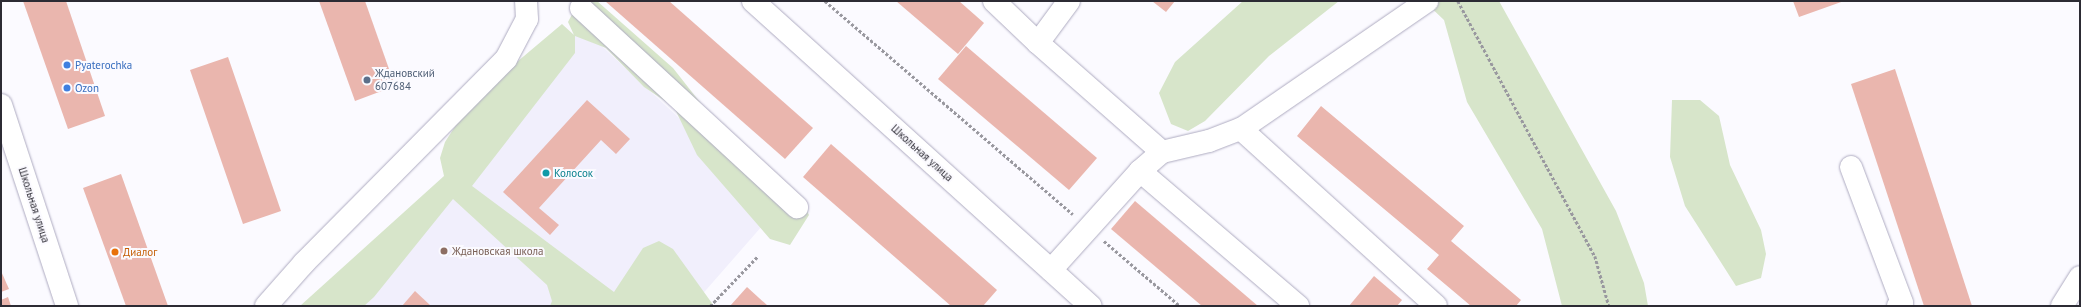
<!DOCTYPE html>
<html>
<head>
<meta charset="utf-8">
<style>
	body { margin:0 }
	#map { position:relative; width:2081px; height:307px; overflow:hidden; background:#fbfaff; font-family:"PT Sans",sans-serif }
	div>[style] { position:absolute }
	.built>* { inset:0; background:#f1effc }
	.green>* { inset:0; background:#d7e5ca }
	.building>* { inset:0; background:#eab6ae }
	.path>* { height:2.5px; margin-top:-1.25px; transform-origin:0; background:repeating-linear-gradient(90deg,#99989f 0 3px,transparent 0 5px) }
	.roads { filter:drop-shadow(0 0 1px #aeabc1) drop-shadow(0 0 1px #aeabc1) }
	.minor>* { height:22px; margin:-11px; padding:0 11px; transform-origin:11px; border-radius:11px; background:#fff }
	.dots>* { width:11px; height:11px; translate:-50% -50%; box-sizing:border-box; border:2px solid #fbfaff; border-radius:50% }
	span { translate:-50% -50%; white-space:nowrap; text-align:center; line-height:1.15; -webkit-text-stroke:4px #fbfaff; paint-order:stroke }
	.shop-label { font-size:11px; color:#366cbe }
	.left { translate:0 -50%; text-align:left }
	.service-label { font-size:11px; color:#4e5e75 }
	.street-label { font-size:11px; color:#2c2b34 }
	.culture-label { font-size:11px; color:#0d838f }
	.education-label { font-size:11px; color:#785e54 }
	.food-label { font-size:11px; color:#c56008 }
	.frame { position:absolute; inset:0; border:2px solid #2c2b34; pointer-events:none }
</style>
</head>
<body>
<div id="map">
	<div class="built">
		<div style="clip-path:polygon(580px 26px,777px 209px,692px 306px,340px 306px,438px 195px)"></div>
	</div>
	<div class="green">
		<div style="clip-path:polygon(579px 1px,597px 1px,673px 68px,758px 176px,801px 200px,809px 215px,790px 245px,770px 239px,697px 155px,674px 107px,644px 87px,606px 48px,575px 36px,575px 53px,472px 186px,614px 292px,643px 248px,659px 241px,673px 249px,714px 306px,550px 306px,552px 301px,547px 285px,453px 199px,374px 297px,364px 306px,300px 306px,444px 176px,440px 158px,445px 142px,472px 100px,562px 24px,574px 35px,568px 22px)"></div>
		<div style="clip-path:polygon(1243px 1px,1339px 1px,1269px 56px,1205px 121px,1188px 131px,1171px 124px,1159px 93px,1175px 62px)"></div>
		<div style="clip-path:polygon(1424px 1px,1499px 1px,1616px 211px,1644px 283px,1648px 306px,1562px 306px,1542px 229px,1467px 102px,1444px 20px)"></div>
		<div style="clip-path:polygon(1672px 100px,1700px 100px,1719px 116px,1730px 165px,1761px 230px,1766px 254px,1761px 278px,1736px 286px,1685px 206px,1670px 157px)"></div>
	</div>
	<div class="building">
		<div style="clip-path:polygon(23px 1px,66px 1px,105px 116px,68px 129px)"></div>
		<div style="clip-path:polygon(319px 1px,365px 1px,395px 86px,355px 101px)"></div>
		<div style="clip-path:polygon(605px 1px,669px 1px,813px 128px,785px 159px)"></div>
		<div style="clip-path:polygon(896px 1px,959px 1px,984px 23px,958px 54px)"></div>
		<div style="clip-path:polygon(1152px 1px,1175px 1px,1166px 12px)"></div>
		<div style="clip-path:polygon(1793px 1px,1844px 1px,1799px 17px)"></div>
		<div style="clip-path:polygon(966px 46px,1097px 158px,1069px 190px,938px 79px)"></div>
		<div style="clip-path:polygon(228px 57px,281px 211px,243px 224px,190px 70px)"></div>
		<div style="clip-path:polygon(1895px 69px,1972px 306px,1924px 306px,1851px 84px)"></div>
		<div style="clip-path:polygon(587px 100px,630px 139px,616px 154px,601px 140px,539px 208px,559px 225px,550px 235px,503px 192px)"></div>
		<div style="clip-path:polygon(1321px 106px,1464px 226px,1451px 241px,1521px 300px,1516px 306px,1471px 306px,1427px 269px,1439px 255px,1297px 136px)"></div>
		<div style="clip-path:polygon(831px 144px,997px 290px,983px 306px,951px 306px,803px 177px)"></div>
		<div style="clip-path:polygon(121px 174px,168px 306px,126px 306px,83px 188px)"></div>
		<div style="clip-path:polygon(1135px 201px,1258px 306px,1202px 306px,1111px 229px)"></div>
		<div style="clip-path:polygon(1px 271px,9px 289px,1px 292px)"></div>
		<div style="clip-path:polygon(1374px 276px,1402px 300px,1397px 306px,1349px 306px)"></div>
		<div style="clip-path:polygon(747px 287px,768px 306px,730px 306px)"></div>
		<div style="clip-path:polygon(415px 291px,431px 306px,402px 306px)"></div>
		<div style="clip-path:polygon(8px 297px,11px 306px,1px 306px,1px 300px)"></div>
	</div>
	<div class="path">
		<div style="left:825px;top:1px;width:327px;rotate:40.7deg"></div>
		<div style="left:1458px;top:1px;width:289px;rotate:61.8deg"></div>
		<div style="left:1595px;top:256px;width:52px;rotate:74.4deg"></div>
		<div style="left:1104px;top:241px;width:100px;rotate:40.5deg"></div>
		<div style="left:710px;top:306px;width:69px;rotate:-46.2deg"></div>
	</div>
	<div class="roads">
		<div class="minor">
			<div style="left:753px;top:1px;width:455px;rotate:42.1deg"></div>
			<div style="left:994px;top:1px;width:61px;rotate:43.7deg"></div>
			<div style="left:581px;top:8px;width:294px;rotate:42.7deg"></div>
			<div style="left:1px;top:105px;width:212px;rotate:71.8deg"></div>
			<div style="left:1241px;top:129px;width:263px;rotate:42.2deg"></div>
			<div style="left:1162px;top:152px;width:48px;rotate:-13.2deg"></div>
			<div style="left:1209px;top:141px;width:34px;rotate:-21deg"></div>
			<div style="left:1241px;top:129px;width:226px;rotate:-34.5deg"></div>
			<div style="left:1851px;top:167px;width:145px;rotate:69.4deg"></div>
			<div style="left:1902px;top:303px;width:5px;rotate:143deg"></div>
			<div style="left:1140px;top:171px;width:208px;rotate:40.5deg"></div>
			<div style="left:1051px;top:270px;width:133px;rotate:-48deg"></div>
			<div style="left:1140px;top:171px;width:29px;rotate:-41deg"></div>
			<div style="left:1162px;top:152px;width:165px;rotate:-138.7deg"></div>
			<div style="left:1038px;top:43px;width:52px;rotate:-53.6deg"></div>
			<div style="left:266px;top:306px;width:57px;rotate:-48.5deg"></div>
			<div style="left:304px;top:263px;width:287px;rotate:-45.3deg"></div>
			<div style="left:506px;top:59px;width:45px;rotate:-62.3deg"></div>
			<div style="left:527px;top:19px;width:18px;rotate:-93deg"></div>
			<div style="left:2062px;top:306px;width:34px;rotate:-58deg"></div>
		</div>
	</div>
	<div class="dots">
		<div style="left:67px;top:65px;background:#3f7fe0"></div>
		<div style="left:367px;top:80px;background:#5c6f8a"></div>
		<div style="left:67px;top:88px;background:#3f7fe0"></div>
		<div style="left:546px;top:173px;background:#0f9aa8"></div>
		<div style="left:444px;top:251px;background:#8d6e63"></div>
		<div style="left:115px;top:252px;background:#e8710a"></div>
	</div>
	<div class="shop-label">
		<span class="left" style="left:75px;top:65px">Pyaterochka</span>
		<span class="left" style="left:75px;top:88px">Ozon</span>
	</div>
	<div class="service-label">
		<span class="left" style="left:375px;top:80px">Ждановский<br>607684</span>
	</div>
	<div class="street-label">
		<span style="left:922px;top:153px;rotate:42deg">Школьная улица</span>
		<span style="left:34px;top:205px;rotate:72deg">Школьная улица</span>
	</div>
	<div class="culture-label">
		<span class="left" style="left:554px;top:173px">Колосок</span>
	</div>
	<div class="education-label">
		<span class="left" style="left:452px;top:251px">Ждановская школа</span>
	</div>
	<div class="food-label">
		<span class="left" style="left:123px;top:252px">Диалог</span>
	</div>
	<div class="frame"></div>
</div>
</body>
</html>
